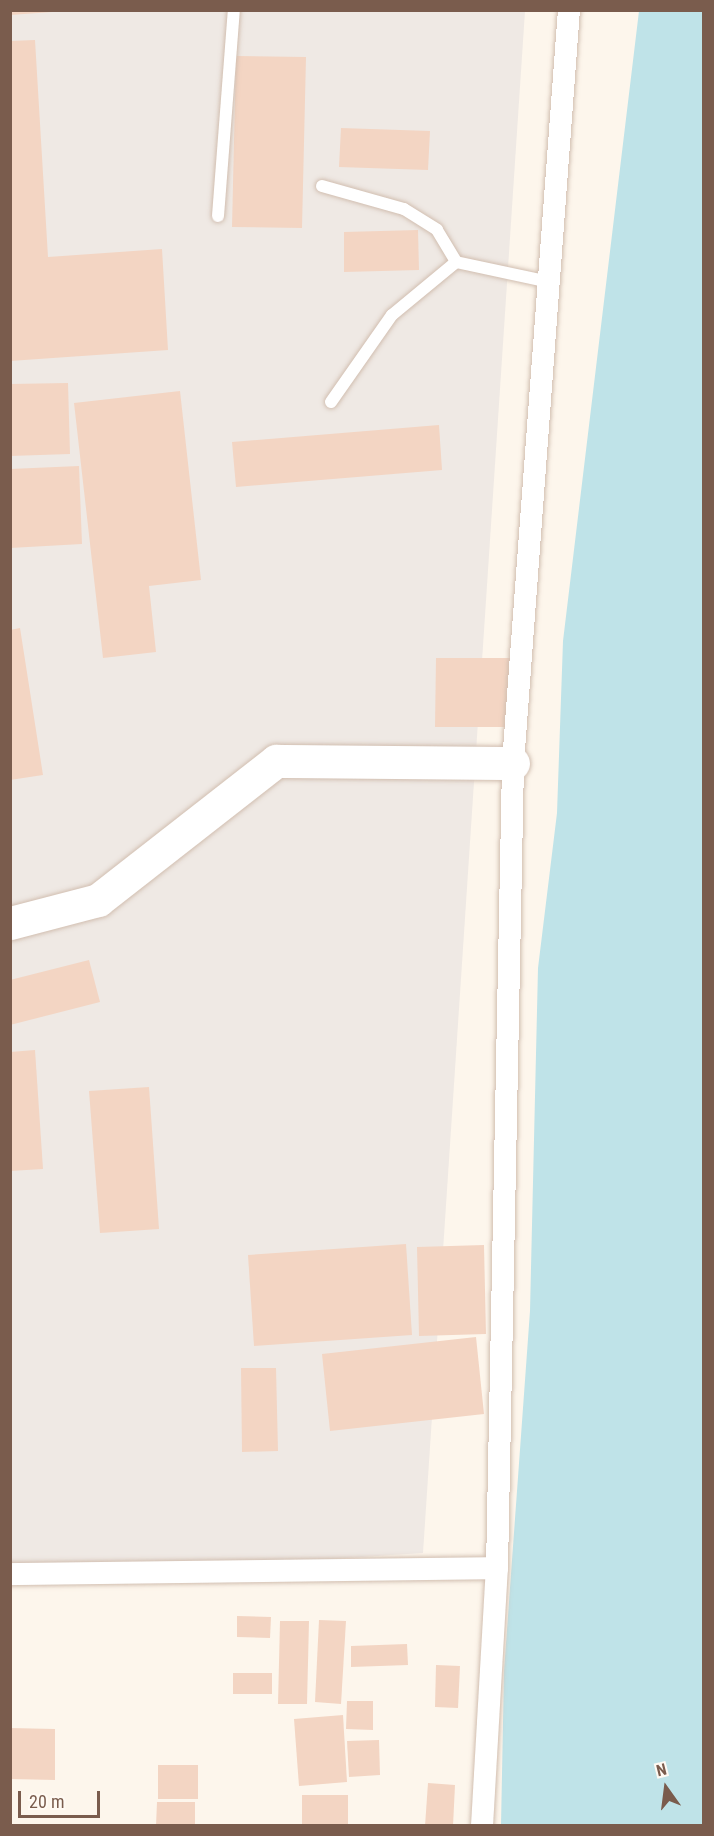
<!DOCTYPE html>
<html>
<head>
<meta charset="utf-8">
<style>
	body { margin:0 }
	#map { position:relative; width:714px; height:1836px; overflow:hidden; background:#fdf6ec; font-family:"Roboto Condensed",sans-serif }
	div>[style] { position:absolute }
	.industrial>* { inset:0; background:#efe9e4 }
	.water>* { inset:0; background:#bfe3e8 }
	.building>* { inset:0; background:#f3d5c3 }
	.roads { filter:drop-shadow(0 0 2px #d1beb0) drop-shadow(0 0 2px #d1beb0) }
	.lane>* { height:12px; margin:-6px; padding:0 6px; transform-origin:6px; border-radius:6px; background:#fff }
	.street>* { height:22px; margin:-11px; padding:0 11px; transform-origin:11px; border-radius:11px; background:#fff }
	.secondary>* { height:33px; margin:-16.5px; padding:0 16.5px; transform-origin:16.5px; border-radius:16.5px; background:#fff }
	span { translate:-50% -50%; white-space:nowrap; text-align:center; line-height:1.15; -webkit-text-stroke:4.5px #fffaf3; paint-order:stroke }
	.frame { position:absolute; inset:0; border:12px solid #7a5c4d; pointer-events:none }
	.north { position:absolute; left:636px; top:1758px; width:60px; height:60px; -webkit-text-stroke:4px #fffaf3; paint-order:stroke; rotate:346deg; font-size:16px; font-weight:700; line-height:24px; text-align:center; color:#7a5c4d }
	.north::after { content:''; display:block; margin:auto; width:21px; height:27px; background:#7a5c4d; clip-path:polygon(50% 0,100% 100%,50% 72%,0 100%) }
	.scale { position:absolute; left:18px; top:1791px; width:82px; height:27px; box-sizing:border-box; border:3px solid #7a5c4d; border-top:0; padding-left:8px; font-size:18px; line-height:21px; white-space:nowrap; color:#7a5c4d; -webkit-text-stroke:4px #fffaf3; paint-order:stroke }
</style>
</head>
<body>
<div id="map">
	<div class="industrial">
		<div style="clip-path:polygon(11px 11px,525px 11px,423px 1553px,11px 1580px)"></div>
	</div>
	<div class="water">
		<div style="clip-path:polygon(639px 11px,704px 11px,703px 1825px,501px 1825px,504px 1671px,530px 1311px,538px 968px,557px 813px,563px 641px)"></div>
	</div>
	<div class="building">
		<div style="clip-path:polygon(10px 10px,52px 10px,52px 12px,10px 15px)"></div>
		<div style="clip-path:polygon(35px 40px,48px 257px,162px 249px,168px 350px,10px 361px,10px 41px)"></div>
		<div style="clip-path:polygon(236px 56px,306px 57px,302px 228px,232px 227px)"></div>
		<div style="clip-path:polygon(341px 128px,430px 131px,428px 170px,339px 167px)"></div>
		<div style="clip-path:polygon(418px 230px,419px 270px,344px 272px,344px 232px)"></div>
		<div style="clip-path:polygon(68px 383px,70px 454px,10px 456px,10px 384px)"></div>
		<div style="clip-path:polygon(180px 391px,201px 580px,149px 586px,156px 652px,103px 658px,74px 403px)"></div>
		<div style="clip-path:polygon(439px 425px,442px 470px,236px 487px,232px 442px)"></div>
		<div style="clip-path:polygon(79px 466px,82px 544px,10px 548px,10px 469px)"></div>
		<div style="clip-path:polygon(20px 628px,43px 775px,10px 780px,10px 630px)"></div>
		<div style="clip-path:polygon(436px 658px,514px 658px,513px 727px,435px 727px)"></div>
		<div style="clip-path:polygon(89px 960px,100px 1002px,10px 1025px,10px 980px)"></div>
		<div style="clip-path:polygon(35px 1050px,43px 1169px,10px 1171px,10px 1052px)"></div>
		<div style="clip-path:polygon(149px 1087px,159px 1229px,100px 1233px,89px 1091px)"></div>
		<div style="clip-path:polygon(406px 1244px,412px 1335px,254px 1346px,248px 1255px)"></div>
		<div style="clip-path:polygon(484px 1245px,486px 1334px,419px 1336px,417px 1247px)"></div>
		<div style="clip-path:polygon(476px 1337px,484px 1414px,330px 1431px,322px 1354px)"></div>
		<div style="clip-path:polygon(241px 1368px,276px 1368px,278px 1451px,242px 1452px)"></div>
		<div style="clip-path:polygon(237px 1616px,271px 1617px,270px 1638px,237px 1637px)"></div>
		<div style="clip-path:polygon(319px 1620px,346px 1621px,341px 1704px,315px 1702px)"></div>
		<div style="clip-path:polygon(280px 1621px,309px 1621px,307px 1704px,278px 1704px)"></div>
		<div style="clip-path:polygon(407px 1644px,408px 1665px,351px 1667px,351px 1646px)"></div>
		<div style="clip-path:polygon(436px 1665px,460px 1666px,458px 1708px,435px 1707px)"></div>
		<div style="clip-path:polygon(233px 1673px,272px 1673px,272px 1694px,233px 1694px)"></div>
		<div style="clip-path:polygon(347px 1701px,373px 1701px,373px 1730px,346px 1729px)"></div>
		<div style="clip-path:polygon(343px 1715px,347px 1782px,299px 1786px,294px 1719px)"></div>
		<div style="clip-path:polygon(10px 1728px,55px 1729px,55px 1780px,10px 1779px)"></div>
		<div style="clip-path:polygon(379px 1740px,380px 1775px,349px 1777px,347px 1741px)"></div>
		<div style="clip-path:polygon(158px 1765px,198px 1765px,198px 1799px,158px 1799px)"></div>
		<div style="clip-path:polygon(428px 1783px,455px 1785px,453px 1826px,425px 1826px)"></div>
		<div style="clip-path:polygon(302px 1795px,348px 1795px,348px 1826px,302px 1826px)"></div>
		<div style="clip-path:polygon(157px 1802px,195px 1802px,195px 1826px,156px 1826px)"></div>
	</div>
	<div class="roads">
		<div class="lane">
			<div style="left:322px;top:186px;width:85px;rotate:15.7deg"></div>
			<div style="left:404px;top:209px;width:39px;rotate:32deg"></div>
			<div style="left:437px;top:230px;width:37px;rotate:59deg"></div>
			<div style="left:218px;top:216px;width:207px;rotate:-85.6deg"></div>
			<div style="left:331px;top:402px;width:106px;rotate:-55deg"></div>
			<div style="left:392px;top:315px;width:83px;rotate:-39.6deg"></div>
			<div style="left:456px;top:262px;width:95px;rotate:12.1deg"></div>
		</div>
		<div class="street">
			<div style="left:10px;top:1574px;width:487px;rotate:-0.7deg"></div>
			<div style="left:482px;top:1826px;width:258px;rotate:-86.7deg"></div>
			<div style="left:497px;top:1568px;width:805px;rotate:-88.86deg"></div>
			<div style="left:513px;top:763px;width:755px;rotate:-85.75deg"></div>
		</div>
		<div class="secondary">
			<div style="left:10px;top:923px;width:91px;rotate:-14.6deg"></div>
			<div style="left:98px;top:900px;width:226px;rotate:-38deg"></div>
			<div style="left:276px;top:761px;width:237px;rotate:0.5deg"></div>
		</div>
	</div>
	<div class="frame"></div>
	<div class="north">N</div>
	<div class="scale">20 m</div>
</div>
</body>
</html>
